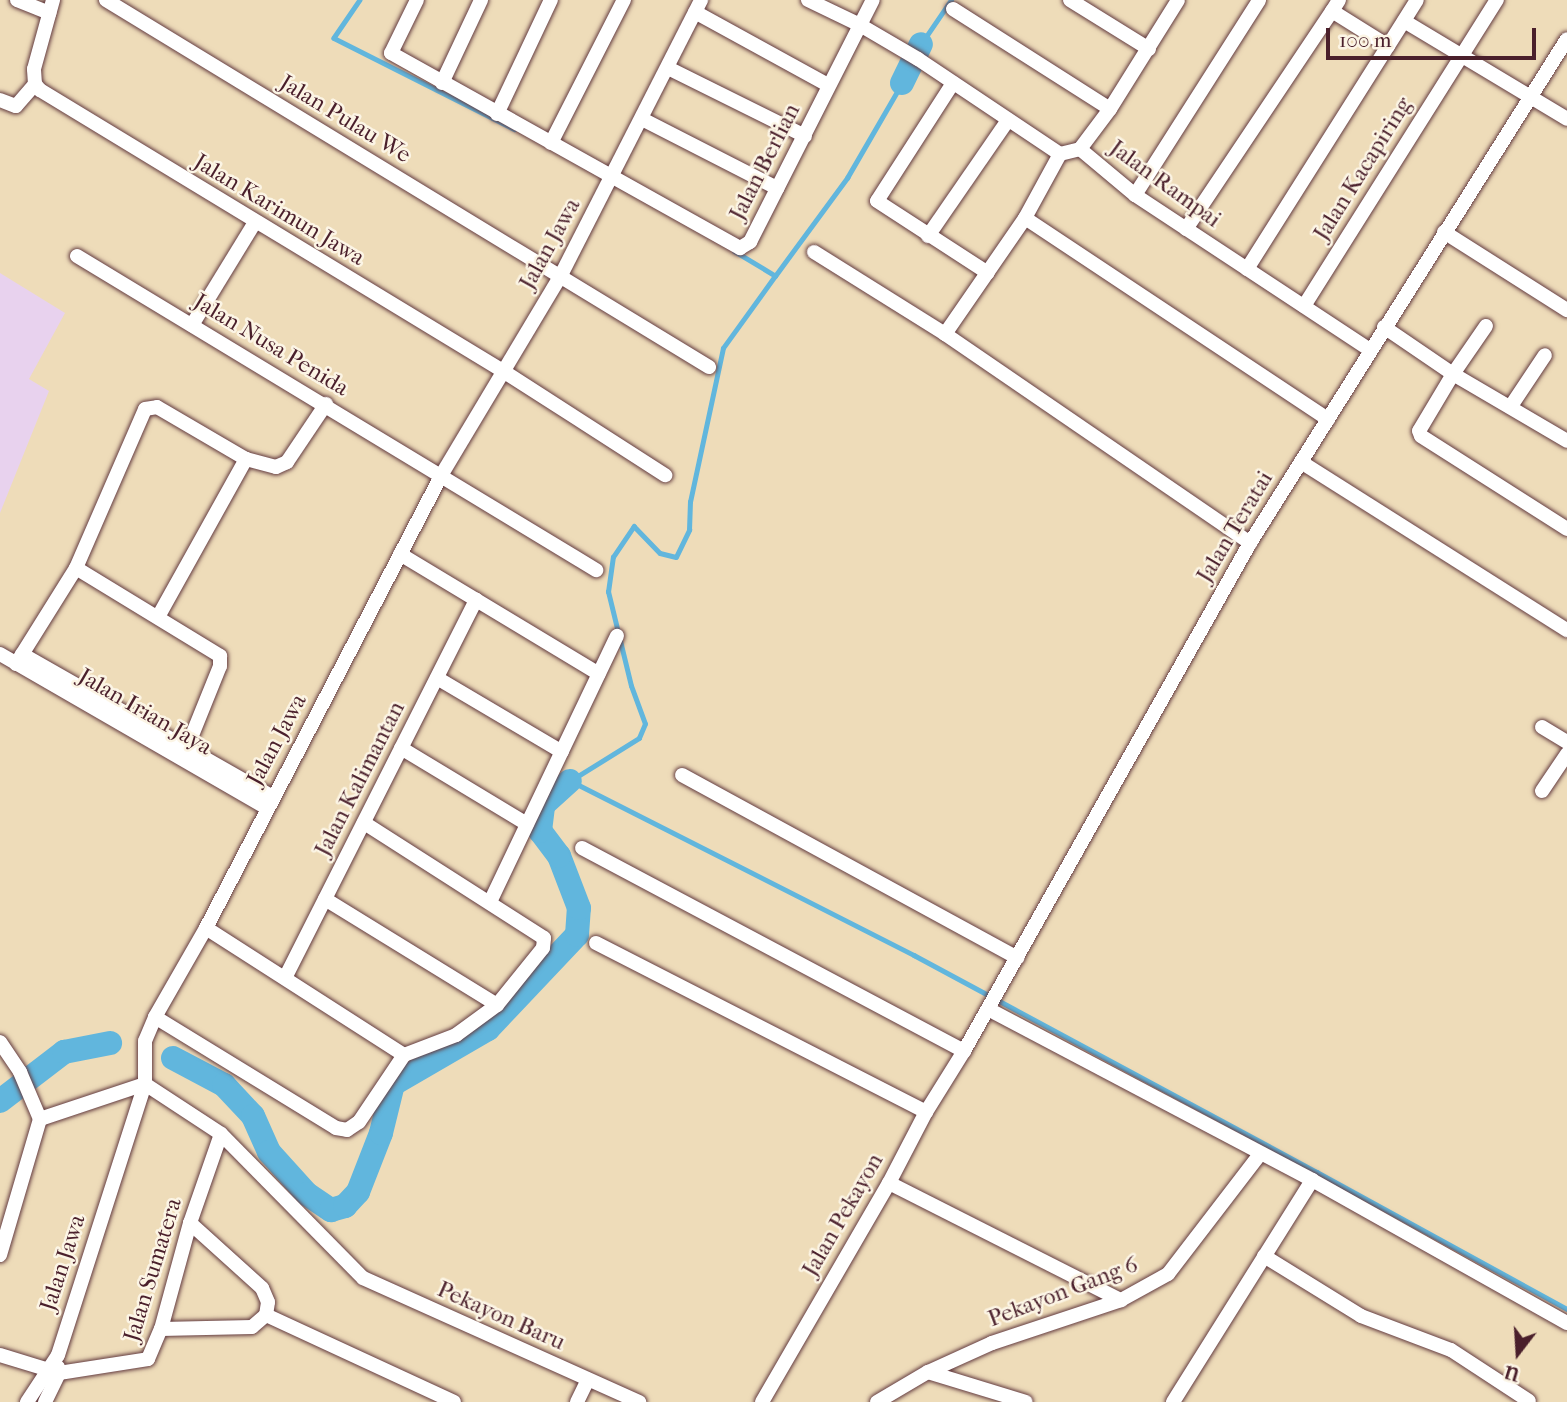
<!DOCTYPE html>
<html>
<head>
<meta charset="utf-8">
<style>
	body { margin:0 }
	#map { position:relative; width:1567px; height:1402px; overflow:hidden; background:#eedcb9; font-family:"IM FELL French Canon",serif }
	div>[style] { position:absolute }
	.built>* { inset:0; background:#e8d2ee }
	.stream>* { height:4.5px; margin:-2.25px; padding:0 2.25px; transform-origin:2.25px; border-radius:2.25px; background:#61b6dd }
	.river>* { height:24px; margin:-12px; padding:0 12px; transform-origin:12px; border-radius:12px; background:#61b6dd }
	.roads { filter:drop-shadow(0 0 2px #633b40) drop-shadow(0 0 2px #633b40) }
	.minor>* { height:14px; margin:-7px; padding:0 7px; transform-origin:7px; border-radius:7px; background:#fff }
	span { translate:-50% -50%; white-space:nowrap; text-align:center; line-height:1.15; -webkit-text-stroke:5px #fcf5e5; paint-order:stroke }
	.street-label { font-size:23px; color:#4a1f2b }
	.north { position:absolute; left:1483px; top:1318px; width:70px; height:70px; -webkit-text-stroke:5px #fcf5e5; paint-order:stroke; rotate:197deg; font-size:19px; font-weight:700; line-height:28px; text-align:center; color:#4a1f2b }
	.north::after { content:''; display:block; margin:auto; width:24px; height:32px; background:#4a1f2b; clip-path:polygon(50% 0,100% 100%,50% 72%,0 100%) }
	.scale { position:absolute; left:1326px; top:28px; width:210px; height:32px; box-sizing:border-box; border:4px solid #4a1f2b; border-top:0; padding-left:9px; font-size:21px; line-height:24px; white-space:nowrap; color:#4a1f2b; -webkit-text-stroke:5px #fcf5e5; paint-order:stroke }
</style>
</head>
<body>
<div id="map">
	<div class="built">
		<div style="clip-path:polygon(0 273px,65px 313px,29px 379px,49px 391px,0 513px)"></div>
	</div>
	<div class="stream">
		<div style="left:360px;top:0;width:46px;rotate:124.4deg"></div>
		<div style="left:334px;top:38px;width:202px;rotate:26.8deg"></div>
		<div style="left:921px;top:44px;width:53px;rotate:-55.7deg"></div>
		<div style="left:775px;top:276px;width:122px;rotate:-53.7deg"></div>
		<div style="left:847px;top:178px;width:110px;rotate:-59.9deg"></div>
		<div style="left:570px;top:781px;width:81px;rotate:-31.9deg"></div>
		<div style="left:639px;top:738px;width:15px;rotate:-67deg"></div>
		<div style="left:645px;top:724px;width:40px;rotate:-110.2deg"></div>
		<div style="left:631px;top:686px;width:97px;rotate:-103.7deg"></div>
		<div style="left:608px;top:592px;width:35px;rotate:-82deg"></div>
		<div style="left:613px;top:557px;width:37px;rotate:-56deg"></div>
		<div style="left:634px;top:526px;width:37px;rotate:46deg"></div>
		<div style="left:660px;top:553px;width:16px;rotate:14deg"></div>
		<div style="left:676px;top:557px;width:30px;rotate:-64deg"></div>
		<div style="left:689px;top:530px;width:28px;rotate:-88deg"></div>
		<div style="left:690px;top:502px;width:157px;rotate:-77.9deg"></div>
		<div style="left:723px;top:348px;width:89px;rotate:-54.2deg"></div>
		<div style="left:775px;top:276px;width:47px;rotate:-149deg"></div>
		<div style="left:571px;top:781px;width:385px;rotate:26.9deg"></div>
		<div style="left:914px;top:955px;width:458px;rotate:28.3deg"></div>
		<div style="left:1317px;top:1172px;width:7px;rotate:117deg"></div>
		<div style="left:1317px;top:1172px;width:285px;rotate:28.7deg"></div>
	</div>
	<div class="river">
		<div style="left:902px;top:83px;width:43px;rotate:-64deg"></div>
		<div style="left:173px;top:1058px;width:58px;rotate:27.9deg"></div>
		<div style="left:224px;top:1085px;width:42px;rotate:46.9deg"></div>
		<div style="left:253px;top:1116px;width:39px;rotate:66deg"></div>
		<div style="left:269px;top:1152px;width:57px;rotate:47.9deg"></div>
		<div style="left:307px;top:1194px;width:29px;rotate:34deg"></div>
		<div style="left:331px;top:1210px;width:15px;rotate:-16deg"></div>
		<div style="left:345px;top:1206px;width:19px;rotate:-47deg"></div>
		<div style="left:358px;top:1192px;width:63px;rotate:-68.7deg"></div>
		<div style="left:381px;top:1133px;width:50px;rotate:-76.2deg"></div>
		<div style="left:393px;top:1084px;width:110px;rotate:-30.1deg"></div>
		<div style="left:488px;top:1029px;width:129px;rotate:-46.6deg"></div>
		<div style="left:577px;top:935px;width:27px;rotate:-86deg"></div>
		<div style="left:579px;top:908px;width:56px;rotate:-111deg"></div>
		<div style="left:559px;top:856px;width:31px;rotate:-127deg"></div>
		<div style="left:540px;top:831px;width:26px;rotate:-83deg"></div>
		<div style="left:543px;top:805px;width:36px;rotate:-42deg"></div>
		<div style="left:0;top:1101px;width:81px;rotate:-37.4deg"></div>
		<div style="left:64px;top:1052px;width:47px;rotate:-11.1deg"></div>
	</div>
	<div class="roads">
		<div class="minor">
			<div style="left:17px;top:0;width:35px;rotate:22deg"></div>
			<div style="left:106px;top:0;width:706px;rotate:31.33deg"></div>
			<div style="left:417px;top:0;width:59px;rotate:116.1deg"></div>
			<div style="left:391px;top:53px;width:400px;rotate:29.2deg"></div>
			<div style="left:740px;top:248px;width:12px;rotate:-31deg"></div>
			<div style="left:750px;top:242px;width:271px;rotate:-63.1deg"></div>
			<div style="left:808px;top:0;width:58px;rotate:25.7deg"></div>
			<div style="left:860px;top:25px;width:67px;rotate:30.4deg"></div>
			<div style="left:918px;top:59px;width:171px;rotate:33.8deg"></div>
			<div style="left:1060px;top:154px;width:21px;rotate:-14deg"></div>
			<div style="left:1080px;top:149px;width:72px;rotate:39.9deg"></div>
			<div style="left:1135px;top:195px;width:282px;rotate:33.4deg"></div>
			<div style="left:1070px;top:0;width:93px;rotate:31.8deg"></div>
			<div style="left:1339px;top:0;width:13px;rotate:122deg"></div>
			<div style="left:1332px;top:11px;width:66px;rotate:32deg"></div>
			<div style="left:1388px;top:46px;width:54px;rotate:-57.8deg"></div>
			<div style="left:953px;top:9px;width:186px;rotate:32.5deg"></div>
			<div style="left:695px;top:12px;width:152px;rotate:28.8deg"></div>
			<div style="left:1404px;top:21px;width:190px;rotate:31deg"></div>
			<div style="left:668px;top:68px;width:153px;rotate:26.4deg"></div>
			<div style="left:442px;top:83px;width:92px;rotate:-64.8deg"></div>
			<div style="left:953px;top:83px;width:140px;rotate:122.8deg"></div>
			<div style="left:877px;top:201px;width:132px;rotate:33deg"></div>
			<div style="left:35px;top:84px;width:8px;rotate:50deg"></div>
			<div style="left:40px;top:90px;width:542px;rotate:31.25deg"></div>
			<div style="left:503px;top:371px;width:193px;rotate:32.7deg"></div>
			<div style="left:35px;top:84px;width:15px;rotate:-94deg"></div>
			<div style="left:34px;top:69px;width:72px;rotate:-74.6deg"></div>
			<div style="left:0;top:100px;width:17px;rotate:21deg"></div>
			<div style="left:16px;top:106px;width:29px;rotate:-49deg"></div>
			<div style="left:497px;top:114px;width:126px;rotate:-64.7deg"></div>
			<div style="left:642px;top:119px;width:152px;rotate:27.1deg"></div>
			<div style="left:551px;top:143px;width:161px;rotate:-63deg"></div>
			<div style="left:1080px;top:149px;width:50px;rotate:-53.1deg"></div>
			<div style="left:1110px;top:109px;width:128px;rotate:-58deg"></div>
			<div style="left:1135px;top:195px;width:231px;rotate:-57.5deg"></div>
			<div style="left:1025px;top:218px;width:364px;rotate:33.6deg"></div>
			<div style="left:1186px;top:229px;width:262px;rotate:-56.2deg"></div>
			<div style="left:1444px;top:232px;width:146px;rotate:32.4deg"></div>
			<div style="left:928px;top:236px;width:141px;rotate:-55.4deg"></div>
			<div style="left:814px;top:252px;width:155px;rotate:32deg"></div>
			<div style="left:945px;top:334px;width:370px;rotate:34.4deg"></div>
			<div style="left:77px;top:256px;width:607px;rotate:31.17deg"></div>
			<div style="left:1247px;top:269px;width:264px;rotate:-57.7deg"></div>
			<div style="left:1304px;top:306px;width:362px;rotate:-57.8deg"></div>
			<div style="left:192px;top:325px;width:121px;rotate:-58.5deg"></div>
			<div style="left:1486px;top:326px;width:58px;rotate:124.5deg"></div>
			<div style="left:1453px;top:374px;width:66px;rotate:120.8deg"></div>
			<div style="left:1419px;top:431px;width:5px;rotate:68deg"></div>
			<div style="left:1421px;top:436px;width:173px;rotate:32.5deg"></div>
			<div style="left:1384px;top:327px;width:83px;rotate:34.3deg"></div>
			<div style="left:1453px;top:374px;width:132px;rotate:30.4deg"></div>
			<div style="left:945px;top:334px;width:141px;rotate:-55.4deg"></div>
			<div style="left:1025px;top:218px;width:73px;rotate:-61.3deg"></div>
			<div style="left:1511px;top:406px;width:61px;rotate:-56.3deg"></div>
			<div style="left:1301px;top:462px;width:315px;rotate:32.3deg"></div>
			<div style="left:400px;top:554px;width:232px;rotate:31.1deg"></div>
			<div style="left:76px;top:568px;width:169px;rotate:31.4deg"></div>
			<div style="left:220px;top:656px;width:10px;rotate:90deg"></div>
			<div style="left:220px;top:666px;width:96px;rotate:112deg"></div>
			<div style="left:158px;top:617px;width:181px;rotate:-60.9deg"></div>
			<div style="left:0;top:654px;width:308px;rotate:30deg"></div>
			<div style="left:22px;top:654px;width:289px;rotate:29.7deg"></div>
			<div style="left:16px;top:664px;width:113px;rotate:-58deg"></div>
			<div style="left:76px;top:568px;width:173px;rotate:-66.5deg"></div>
			<div style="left:145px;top:409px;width:12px;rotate:-9deg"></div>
			<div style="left:157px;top:407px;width:103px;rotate:30.3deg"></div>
			<div style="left:246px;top:459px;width:31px;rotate:15deg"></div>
			<div style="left:276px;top:467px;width:12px;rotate:-24deg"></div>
			<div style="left:287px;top:462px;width:70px;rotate:-56.1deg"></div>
			<div style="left:437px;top:678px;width:145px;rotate:30.6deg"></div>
			<div style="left:1542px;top:727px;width:29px;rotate:31deg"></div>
			<div style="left:401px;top:748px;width:147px;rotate:31.1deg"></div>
			<div style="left:682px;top:775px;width:382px;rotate:28.6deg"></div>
			<div style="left:1542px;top:791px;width:45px;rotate:-56deg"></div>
			<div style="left:582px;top:848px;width:433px;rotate:28deg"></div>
			<div style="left:325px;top:899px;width:202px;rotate:31.6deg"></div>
			<div style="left:490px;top:902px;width:295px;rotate:-64.5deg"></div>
			<div style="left:206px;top:928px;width:235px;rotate:32.7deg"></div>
			<div style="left:596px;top:943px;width:371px;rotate:27.1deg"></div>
			<div style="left:285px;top:978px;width:424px;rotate:-63.2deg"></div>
			<div style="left:988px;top:1009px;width:366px;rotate:27.8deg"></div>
			<div style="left:1312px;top:1180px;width:292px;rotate:29.3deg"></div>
			<div style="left:155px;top:1017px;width:212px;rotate:31.5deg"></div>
			<div style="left:336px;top:1128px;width:11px;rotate:10deg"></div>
			<div style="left:347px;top:1130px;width:14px;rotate:-34deg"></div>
			<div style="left:359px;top:1122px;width:81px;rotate:-56.1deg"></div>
			<div style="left:404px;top:1055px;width:56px;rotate:-21deg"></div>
			<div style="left:456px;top:1035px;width:51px;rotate:-36.2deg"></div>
			<div style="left:497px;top:1005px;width:73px;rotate:-51.1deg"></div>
			<div style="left:543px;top:948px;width:10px;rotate:-84deg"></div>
			<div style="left:544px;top:938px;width:214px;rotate:-147.4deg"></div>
			<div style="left:0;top:1042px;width:36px;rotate:56deg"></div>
			<div style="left:20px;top:1072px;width:51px;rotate:66.9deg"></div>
			<div style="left:889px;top:1183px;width:260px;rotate:26.8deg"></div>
			<div style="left:0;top:1255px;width:142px;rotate:-73.6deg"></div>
			<div style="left:40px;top:1119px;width:111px;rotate:-18.4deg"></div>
			<div style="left:145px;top:1084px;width:91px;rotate:33.3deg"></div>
			<div style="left:221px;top:1134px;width:202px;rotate:45.4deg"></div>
			<div style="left:363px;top:1278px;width:303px;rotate:24.2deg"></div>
			<div style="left:1264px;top:1256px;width:114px;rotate:31.7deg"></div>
			<div style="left:1361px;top:1316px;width:96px;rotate:20.7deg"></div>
			<div style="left:1451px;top:1350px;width:93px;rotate:33.2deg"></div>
			<div style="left:266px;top:1315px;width:207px;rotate:24.8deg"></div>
			<div style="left:161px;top:1329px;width:91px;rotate:-1.3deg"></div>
			<div style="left:252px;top:1327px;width:18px;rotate:-41deg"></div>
			<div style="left:266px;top:1315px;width:13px;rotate:-81deg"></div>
			<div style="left:268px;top:1302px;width:15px;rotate:-113deg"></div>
			<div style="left:262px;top:1288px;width:97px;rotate:-137.9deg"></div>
			<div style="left:0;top:1355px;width:62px;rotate:17deg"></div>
			<div style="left:59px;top:1373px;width:90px;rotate:-8.9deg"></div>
			<div style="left:148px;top:1359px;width:33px;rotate:-67deg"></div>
			<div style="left:161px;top:1329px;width:110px;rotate:-74.7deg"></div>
			<div style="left:190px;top:1223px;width:94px;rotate:-70.8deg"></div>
			<div style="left:928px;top:1372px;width:102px;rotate:17deg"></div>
			<div style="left:27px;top:1402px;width:56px;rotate:-56.6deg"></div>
			<div style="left:58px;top:1355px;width:285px;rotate:-72.2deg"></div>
			<div style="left:145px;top:1084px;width:43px;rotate:-90deg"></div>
			<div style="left:145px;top:1041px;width:26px;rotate:-67deg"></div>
			<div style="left:155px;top:1017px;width:103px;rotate:-60.2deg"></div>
			<div style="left:206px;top:928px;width:512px;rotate:-62.53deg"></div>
			<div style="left:442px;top:474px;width:230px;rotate:-59.1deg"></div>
			<div style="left:560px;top:277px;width:311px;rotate:-63deg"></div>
			<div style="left:45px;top:1402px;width:32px;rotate:-64deg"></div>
			<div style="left:59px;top:1373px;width:6px;rotate:-99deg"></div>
			<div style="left:577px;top:1402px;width:25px;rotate:-64deg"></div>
			<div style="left:762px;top:1402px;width:253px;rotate:-59.9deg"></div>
			<div style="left:889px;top:1183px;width:80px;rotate:-62.5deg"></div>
			<div style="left:926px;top:1112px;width:72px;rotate:-58.1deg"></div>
			<div style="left:964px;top:1051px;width:583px;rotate:-60.62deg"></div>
			<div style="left:1250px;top:543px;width:595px;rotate:-57.83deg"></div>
			<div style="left:877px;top:1402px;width:59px;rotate:-30.5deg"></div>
			<div style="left:928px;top:1372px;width:70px;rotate:-24.4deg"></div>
			<div style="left:992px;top:1343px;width:136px;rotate:-18.4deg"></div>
			<div style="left:1121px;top:1300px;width:54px;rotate:-29deg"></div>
			<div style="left:1168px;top:1274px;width:151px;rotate:-52.5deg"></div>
			<div style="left:1173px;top:1402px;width:262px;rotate:-57.9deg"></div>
		</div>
	</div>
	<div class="street-label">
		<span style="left:345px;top:119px;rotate:31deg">Jalan Pulau We</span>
		<span style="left:765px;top:162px;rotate:-63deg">Jalan Berlian</span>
		<span style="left:1363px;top:169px;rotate:-58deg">Jalan Kacapiring</span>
		<span style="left:1165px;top:184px;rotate:36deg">Jalan Rampai</span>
		<span style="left:279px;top:210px;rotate:31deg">Jalan Karimun Jawa</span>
		<span style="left:550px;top:244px;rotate:-61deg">Jalan Jawa</span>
		<span style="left:271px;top:345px;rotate:31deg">Jalan Nusa Penida</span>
		<span style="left:1235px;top:527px;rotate:-59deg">Jalan Teratai</span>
		<span style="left:145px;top:712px;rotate:30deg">Jalan Irian Jaya</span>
		<span style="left:277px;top:740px;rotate:-62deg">Jalan Jawa</span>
		<span style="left:360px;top:779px;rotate:-63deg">Jalan Kalimantan</span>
		<span style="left:843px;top:1215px;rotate:-60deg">Jalan Pekayon</span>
		<span style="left:63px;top:1263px;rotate:-72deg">Jalan Jawa</span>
		<span style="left:153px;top:1270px;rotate:-73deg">Jalan Sumatera</span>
		<span style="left:1063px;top:1292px;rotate:-21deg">Pekayon Gang 6</span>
		<span style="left:501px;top:1316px;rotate:24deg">Pekayon Baru</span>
	</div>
	<div class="north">U</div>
	<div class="scale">100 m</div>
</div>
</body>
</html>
